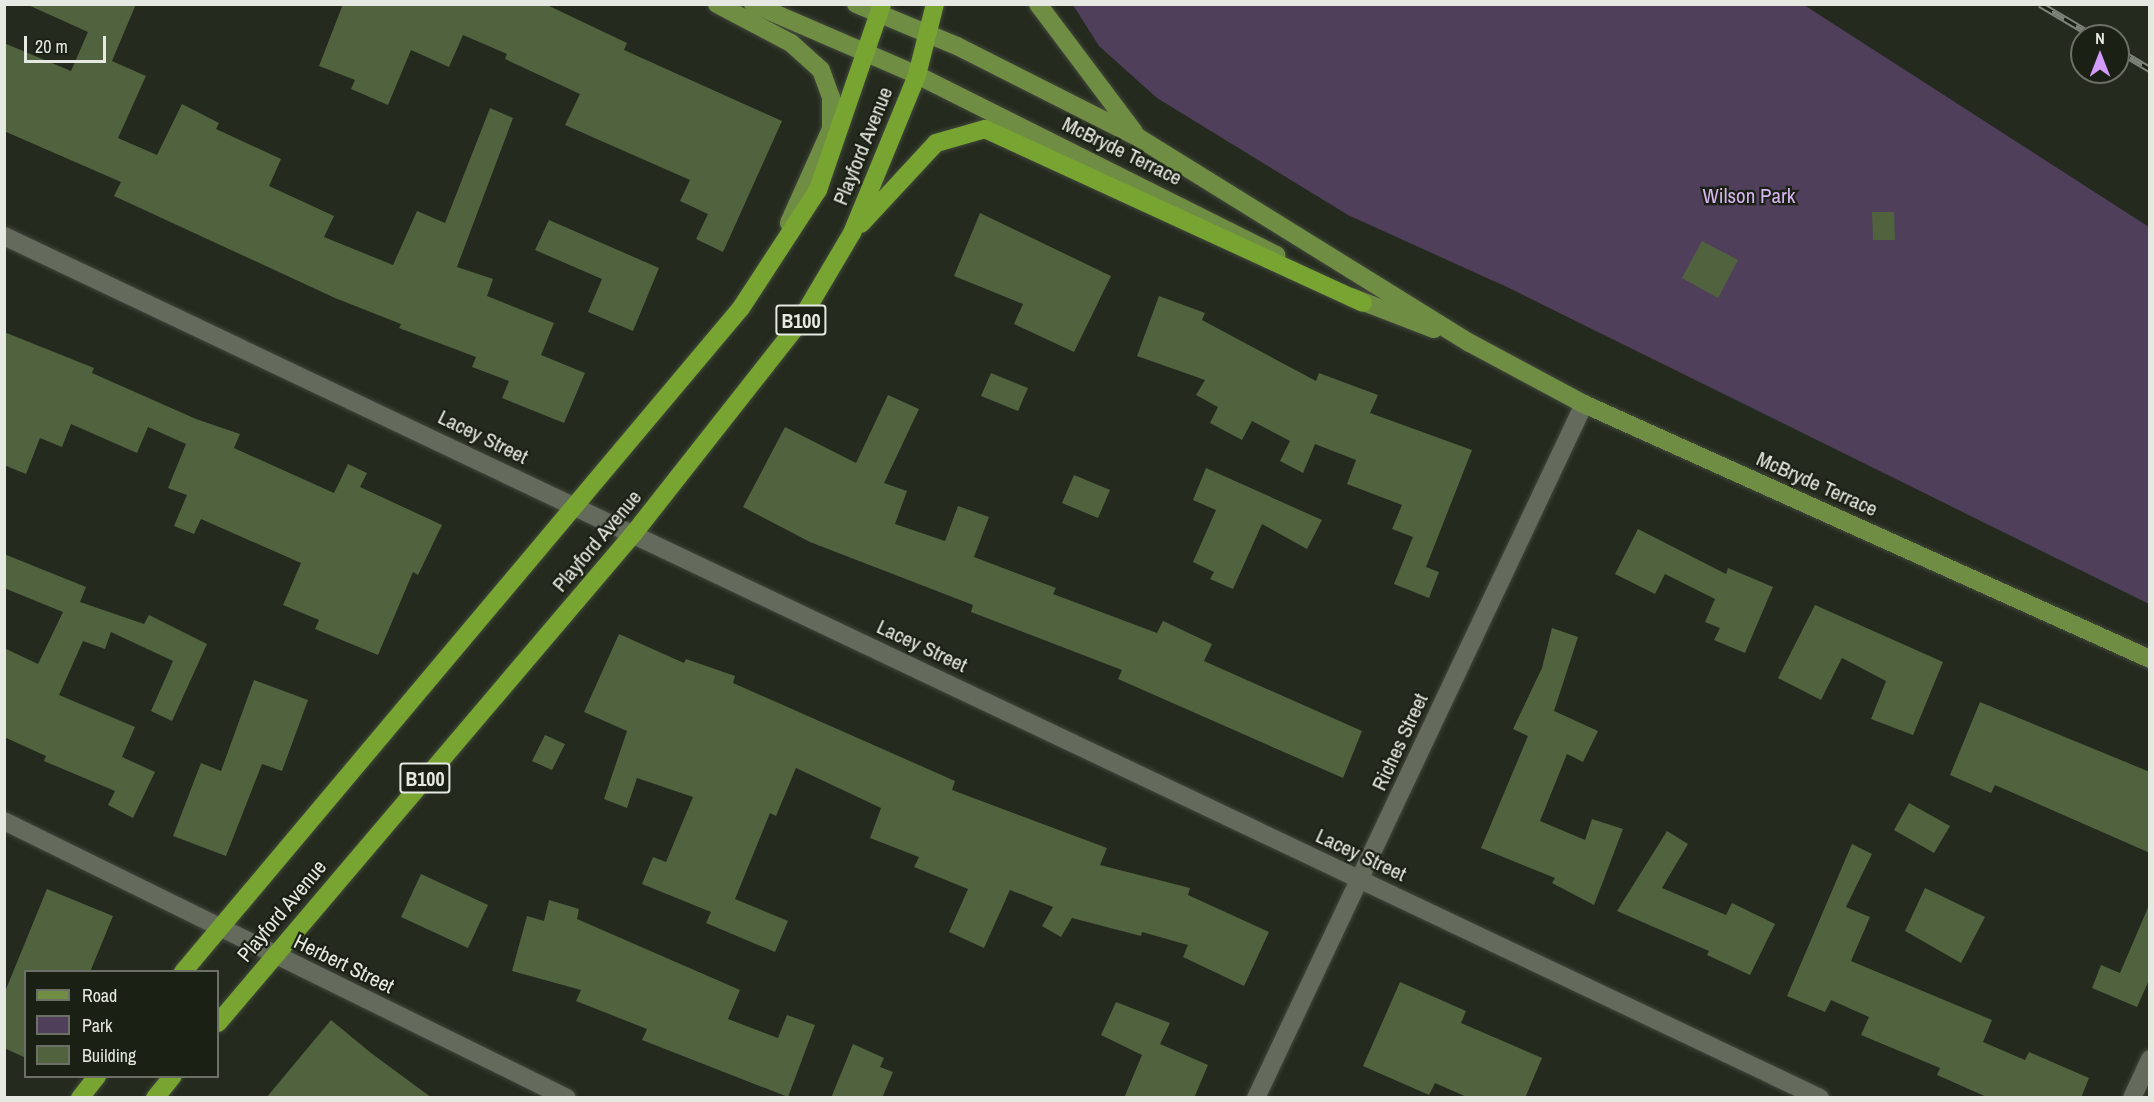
<!DOCTYPE html>
<html>
<head>
<meta charset="utf-8">
<style>
	body { margin:0 }
	#map { position:relative; width:2154px; height:1102px; overflow:hidden; background:#242a1e; font-family:"Archivo Narrow",sans-serif }
	div>[style] { position:absolute }
	.green>* { inset:0; background:#4f3f5b }
	.building>* { inset:0; background:#51623e }
	.roads { filter:drop-shadow(0 0 2px #41463b) drop-shadow(0 0 2px #41463b) }
	.minor>* { height:18px; margin:-9px; padding:0 9px; transform-origin:9px; border-radius:9px; background:#646b5d }
	.major>* { height:18px; margin:-9px; padding:0 9px; transform-origin:9px; border-radius:9px; background:#708e43 }
	.highway>* { height:18px; margin:-9px; padding:0 9px; transform-origin:9px; border-radius:9px; background:#78a531 }
	.rail>* { height:7px; margin-top:-3.5px; transform-origin:0; background:repeating-linear-gradient(90deg,#1b2014 0 14px,#7f847a 0 28px); box-sizing:border-box; border-block:2px solid #7f847a }
	span { translate:-50% -50%; white-space:nowrap; text-align:center; line-height:1.15; -webkit-text-stroke:4.5px #1b2014; paint-order:stroke }
	.shield-label span { padding:2px 4px; background:#1b2014; border:2px solid; border-radius:4px; -webkit-text-stroke-width:0 }
	.shield-label { font-size:20px; color:#e5e9e1; font-weight:700 }
	.street-label { font-size:21px; color:#e5e9e1 }
	.park-label { font-size:21px; color:#d5b4ef }
	.frame { position:absolute; inset:0; border:6px solid #e5e9e1; pointer-events:none }
	.legend { position:absolute; left:24px; top:970px; width:195px; height:108px; box-sizing:border-box; background:#1b2014; border:2px solid #6c7066; margin:0; padding:8px 10px; list-style:none; font-size:18px; color:#e5e9e1 }
	.legend li { display:flex; align-items:center; gap:12px; height:30px }
	.legend b { width:30px; border:2px solid #6c7066 }
	.north { position:absolute; left:2070px; top:24px; width:60px; height:60px; box-sizing:border-box; background:#1b2014; border:2px solid #6c7066; border-radius:50%; rotate:0deg; font-size:16px; font-weight:700; line-height:24px; text-align:center; color:#e5e9e1 }
	.north::after { content:''; display:block; margin:auto; width:21px; height:27px; background:#d39cfc; clip-path:polygon(50% 0,100% 100%,50% 72%,0 100%) }
	.scale { position:absolute; left:24px; top:36px; width:82px; height:27px; box-sizing:border-box; border:3px solid #e5e9e1; border-top:0; padding-left:8px; font-size:18px; line-height:21px; white-space:nowrap; color:#e5e9e1; -webkit-text-stroke:4px #1b2014; paint-order:stroke }
</style>
</head>
<body>
<div id="map">
	<div class="green">
		<div style="clip-path:polygon(1073px 5px,1804px 5px,2149px 227px,2149px 604px,1509px 288px,1348px 215px,1157px 98px,1099px 46px)"></div>
	</div>
	<div class="building">
		<div style="clip-path:polygon(26px 4px,136px 4px,112px 61px,146px 76px,118px 138px,157px 155px,182px 104px,219px 123px,216px 129px,281px 159px,269px 186px,334px 216px,324px 237px,393px 265px,417px 211px,445px 223px,490px 108px,513px 118px,457px 267px,493px 279px,487px 296px,554px 323px,541px 355px,585px 373px,564px 423px,502px 398px,509px 381px,472px 367px,476px 357px,399px 328px,401px 324px,335px 298px,114px 196px,121px 182px,4px 131px,4px 43px,71px 71px,88px 32px)"></div>
		<div style="clip-path:polygon(343px 4px,545px 4px,627px 43px,624px 50px,782px 121px,723px 252px,696px 239px,708px 214px,680px 201px,690px 180px,565px 125px,580px 94px,505px 59px,507px 54px,463px 35px,449px 67px,411px 50px,388px 105px,351px 89px,355px 80px,319px 66px)"></div>
		<div style="clip-path:polygon(1872px 212px,1894px 212px,1895px 240px,1873px 240px)"></div>
		<div style="clip-path:polygon(980px 213px,1111px 276px,1074px 352px,1014px 324px,1023px 304px,954px 276px)"></div>
		<div style="clip-path:polygon(549px 220px,659px 268px,633px 331px,588px 312px,602px 279px,535px 250px)"></div>
		<div style="clip-path:polygon(1702px 241px,1738px 260px,1718px 298px,1682px 278px)"></div>
		<div style="clip-path:polygon(1159px 296px,1205px 313px,1202px 320px,1316px 381px,1319px 373px,1378px 395px,1370px 413px,1472px 450px,1426px 567px,1439px 572px,1429px 598px,1394px 584px,1413px 537px,1392px 529px,1402px 505px,1347px 484px,1356px 460px,1315px 444px,1303px 473px,1280px 461px,1290px 441px,1252px 421px,1242px 440px,1210px 423px,1218px 407px,1196px 395px,1205px 380px,1137px 356px)"></div>
		<div style="clip-path:polygon(4px 332px,94px 368px,92px 373px,196px 419px,240px 434px,234px 448px,334px 493px,348px 464px,367px 473px,360px 487px,442px 525px,418px 575px,413px 572px,378px 655px,315px 629px,319px 620px,283px 605px,301px 563px,201px 519px,194px 534px,174px 526px,187px 495px,168px 488px,186px 444px,148px 427px,137px 453px,71px 424px,62px 447px,40px 438px,26px 474px,4px 465px)"></div>
		<div style="clip-path:polygon(991px 373px,1028px 388px,1018px 411px,981px 396px)"></div>
		<div style="clip-path:polygon(888px 395px,919px 409px,884px 483px,907px 491px,895px 524px,945px 541px,958px 506px,989px 517px,974px 557px,1056px 588px,1053px 594px,1157px 633px,1163px 621px,1212px 644px,1204px 661px,1362px 731px,1343px 778px,1118px 679px,1122px 670px,971px 612px,973px 605px,810px 542px,743px 507px,785px 427px,856px 463px)"></div>
		<div style="clip-path:polygon(1206px 468px,1322px 520px,1307px 549px,1262px 524px,1233px 589px,1210px 579px,1214px 572px,1193px 562px,1216px 510px,1193px 500px)"></div>
		<div style="clip-path:polygon(1074px 475px,1110px 490px,1098px 518px,1062px 503px)"></div>
		<div style="clip-path:polygon(1638px 529px,1726px 574px,1728px 568px,1773px 587px,1745px 653px,1714px 640px,1720px 628px,1705px 622px,1715px 599px,1665px 574px,1655px 594px,1615px 574px)"></div>
		<div style="clip-path:polygon(4px 554px,86px 587px,80px 602px,144px 624px,149px 615px,207px 644px,172px 721px,151px 711px,173px 661px,111px 632px,105px 649px,83px 641px,59px 695px,135px 727px,122px 757px,155px 772px,133px 818px,108px 805px,115px 791px,44px 761px,46px 756px,4px 737px,4px 648px,38px 664px,63px 612px,4px 588px)"></div>
		<div style="clip-path:polygon(1815px 605px,1943px 662px,1913px 735px,1871px 719px,1886px 681px,1842px 658px,1821px 700px,1778px 678px)"></div>
		<div style="clip-path:polygon(1552px 628px,1578px 637px,1554px 711px,1598px 731px,1583px 762px,1567px 754px,1540px 821px,1585px 840px,1592px 819px,1623px 829px,1594px 905px,1552px 883px,1555px 878px,1481px 848px,1528px 736px,1513px 729px,1542px 668px)"></div>
		<div style="clip-path:polygon(619px 634px,684px 663px,686px 659px,735px 676px,733px 683px,955px 781px,952px 790px,1107px 848px,1100px 865px,1190px 888px,1188px 895px,1269px 932px,1244px 986px,1183px 957px,1188px 945px,1142px 932px,1141px 936px,1072px 918px,1061px 937px,1042px 926px,1053px 907px,1010px 890px,984px 948px,949px 932px,968px 889px,914px 867px,919px 857px,870px 838px,881px 808px,796px 768px,776px 816px,770px 813px,735px 899px,788px 921px,775px 952px,706px 923px,711px 912px,642px 884px,653px 857px,666px 862px,693px 797px,637px 778px,627px 808px,604px 799px,627px 731px,584px 712px)"></div>
		<div style="clip-path:polygon(254px 680px,308px 700px,282px 771px,262px 764px,226px 856px,173px 836px,201px 763px,221px 771px)"></div>
		<div style="clip-path:polygon(1980px 702px,2150px 772px,2150px 853px,1995px 785px,1991px 793px,1950px 775px)"></div>
		<div style="clip-path:polygon(545px 735px,565px 744px,552px 770px,532px 761px)"></div>
		<div style="clip-path:polygon(1909px 803px,1950px 826px,1934px 853px,1894px 830px)"></div>
		<div style="clip-path:polygon(1667px 831px,1688px 844px,1662px 888px,1726px 915px,1732px 903px,1775px 924px,1750px 975px,1707px 955px,1709px 951px,1617px 911px)"></div>
		<div style="clip-path:polygon(1852px 844px,1872px 854px,1846px 907px,1870px 917px,1851px 961px,1992px 1020px,1983px 1042px,2025px 1060px,2029px 1052px,2089px 1078px,2081px 1098px,1989px 1098px,1937px 1075px,1940px 1068px,1861px 1035px,1869px 1017px,1831px 1000px,1825px 1012px,1787px 996px)"></div>
		<div style="clip-path:polygon(421px 874px,488px 905px,468px 948px,401px 917px)"></div>
		<div style="clip-path:polygon(1925px 888px,1985px 917px,1961px 963px,1905px 931px)"></div>
		<div style="clip-path:polygon(47px 889px,113px 916px,90px 972px,26px 972px,26px 1058px,4px 1048px,4px 994px)"></div>
		<div style="clip-path:polygon(549px 900px,579px 909px,577px 919px,740px 990px,728px 1019px,778px 1038px,787px 1015px,815px 1025px,788px 1097px,642px 1040px,647px 1029px,576px 1001px,581px 990px,512px 971px,527px 916px,544px 921px)"></div>
		<div style="clip-path:polygon(2150px 903px,2150px 978px,2137px 1007px,2092px 988px,2101px 965px,2120px 973px)"></div>
		<div style="clip-path:polygon(1400px 982px,1466px 1011px,1461px 1023px,1542px 1058px,1525px 1098px,1469px 1098px,1435px 1083px,1429px 1095px,1363px 1066px)"></div>
		<div style="clip-path:polygon(1116px 1002px,1170px 1023px,1160px 1044px,1208px 1065px,1194px 1098px,1124px 1098px,1142px 1055px,1101px 1035px)"></div>
		<div style="clip-path:polygon(331px 1020px,371px 1053px,432px 1098px,266px 1098px)"></div>
		<div style="clip-path:polygon(853px 1044px,884px 1058px,880px 1067px,893px 1072px,882px 1098px,831px 1098px)"></div>
	</div>
	<div class="roads">
		<div class="minor">
			<div style="left:4px;top:236px;width:2010px;rotate:25.39deg"></div>
			<div style="left:4px;top:821px;width:627px;rotate:26.2deg"></div>
			<div style="left:1256px;top:1098px;width:768px;rotate:-64.7deg"></div>
			<div style="left:2132px;top:1098px;width:43px;rotate:-65.2deg"></div>
		</div>
		<div class="major">
			<div style="left:717px;top:4px;width:84px;rotate:27.8deg"></div>
			<div style="left:791px;top:43px;width:40px;rotate:42deg"></div>
			<div style="left:821px;top:70px;width:29px;rotate:70deg"></div>
			<div style="left:831px;top:97px;width:32px;rotate:90deg"></div>
			<div style="left:831px;top:129px;width:103px;rotate:114.1deg"></div>
			<div style="left:753px;top:4px;width:179px;rotate:23.4deg"></div>
			<div style="left:917px;top:75px;width:402px;rotate:26.6deg"></div>
			<div style="left:856px;top:4px;width:109px;rotate:22.6deg"></div>
			<div style="left:957px;top:46px;width:204px;rotate:26.8deg"></div>
			<div style="left:1139px;top:138px;width:389px;rotate:31.8deg"></div>
			<div style="left:1470px;top:343px;width:129px;rotate:28.2deg"></div>
			<div style="left:1584px;top:404px;width:621px;rotate:24.25deg"></div>
			<div style="left:1038px;top:4px;width:160px;rotate:53.1deg"></div>
			<div style="left:1351px;top:297px;width:89px;rotate:21.1deg"></div>
		</div>
		<div class="highway">
			<div style="left:861px;top:224px;width:110px;rotate:-47.2deg"></div>
			<div style="left:936px;top:143px;width:51px;rotate:-15.9deg"></div>
			<div style="left:985px;top:129px;width:416px;rotate:24.7deg"></div>
			<div style="left:183px;top:972px;width:867px;rotate:-49.96deg"></div>
			<div style="left:741px;top:308px;width:141px;rotate:-56.9deg"></div>
			<div style="left:818px;top:190px;width:197px;rotate:-71deg"></div>
			<div style="left:218px;top:1023px;width:643px;rotate:-49.67deg"></div>
			<div style="left:634px;top:533px;width:263px;rotate:-51.8deg"></div>
			<div style="left:797px;top:326px;width:108px;rotate:-59.4deg"></div>
			<div style="left:852px;top:233px;width:171px;rotate:-67.6deg"></div>
			<div style="left:917px;top:75px;width:73px;rotate:-75.8deg"></div>
			<div style="left:80px;top:1098px;width:28px;rotate:-52deg"></div>
			<div style="left:155px;top:1098px;width:28px;rotate:-51deg"></div>
		</div>
	</div>
	<div class="rail">
		<div style="left:2040px;top:4px;width:63px;rotate:30.7deg"></div>
		<div style="left:2118px;top:50px;width:37px;rotate:31deg"></div>
	</div>
	<div class="shield-label">
		<span style="left:801px;top:320px">B100</span>
		<span style="left:425px;top:778px">B100</span>
	</div>
	<div class="street-label">
		<span style="left:863px;top:146px;rotate:-68deg">Playford Avenue</span>
		<span style="left:1122px;top:151px;rotate:26deg">McBryde Terrace</span>
		<span style="left:483px;top:437px;rotate:26deg">Lacey Street</span>
		<span style="left:1817px;top:484px;rotate:24deg">McBryde Terrace</span>
		<span style="left:597px;top:541px;rotate:-50deg">Playford Avenue</span>
		<span style="left:922px;top:646px;rotate:25deg">Lacey Street</span>
		<span style="left:1400px;top:742px;rotate:-65deg">Riches Street</span>
		<span style="left:1361px;top:855px;rotate:25deg">Lacey Street</span>
		<span style="left:282px;top:911px;rotate:-50deg">Playford Avenue</span>
		<span style="left:344px;top:964px;rotate:26deg">Herbert Street</span>
	</div>
	<div class="park-label">
		<span style="left:1749px;top:196px">Wilson Park</span>
	</div>
	<div class="frame"></div>
	<ul class="legend">
	<li><b style="height:8px;background:#708e43"></b>Road</li>
	<li><b style="height:16px;background:#4f3f5b"></b>Park</li>
	<li><b style="height:16px;background:#51623e"></b>Building</li>
	</ul>
	<div class="north">N</div>
	<div class="scale">20 m</div>
</div>
</body>
</html>
